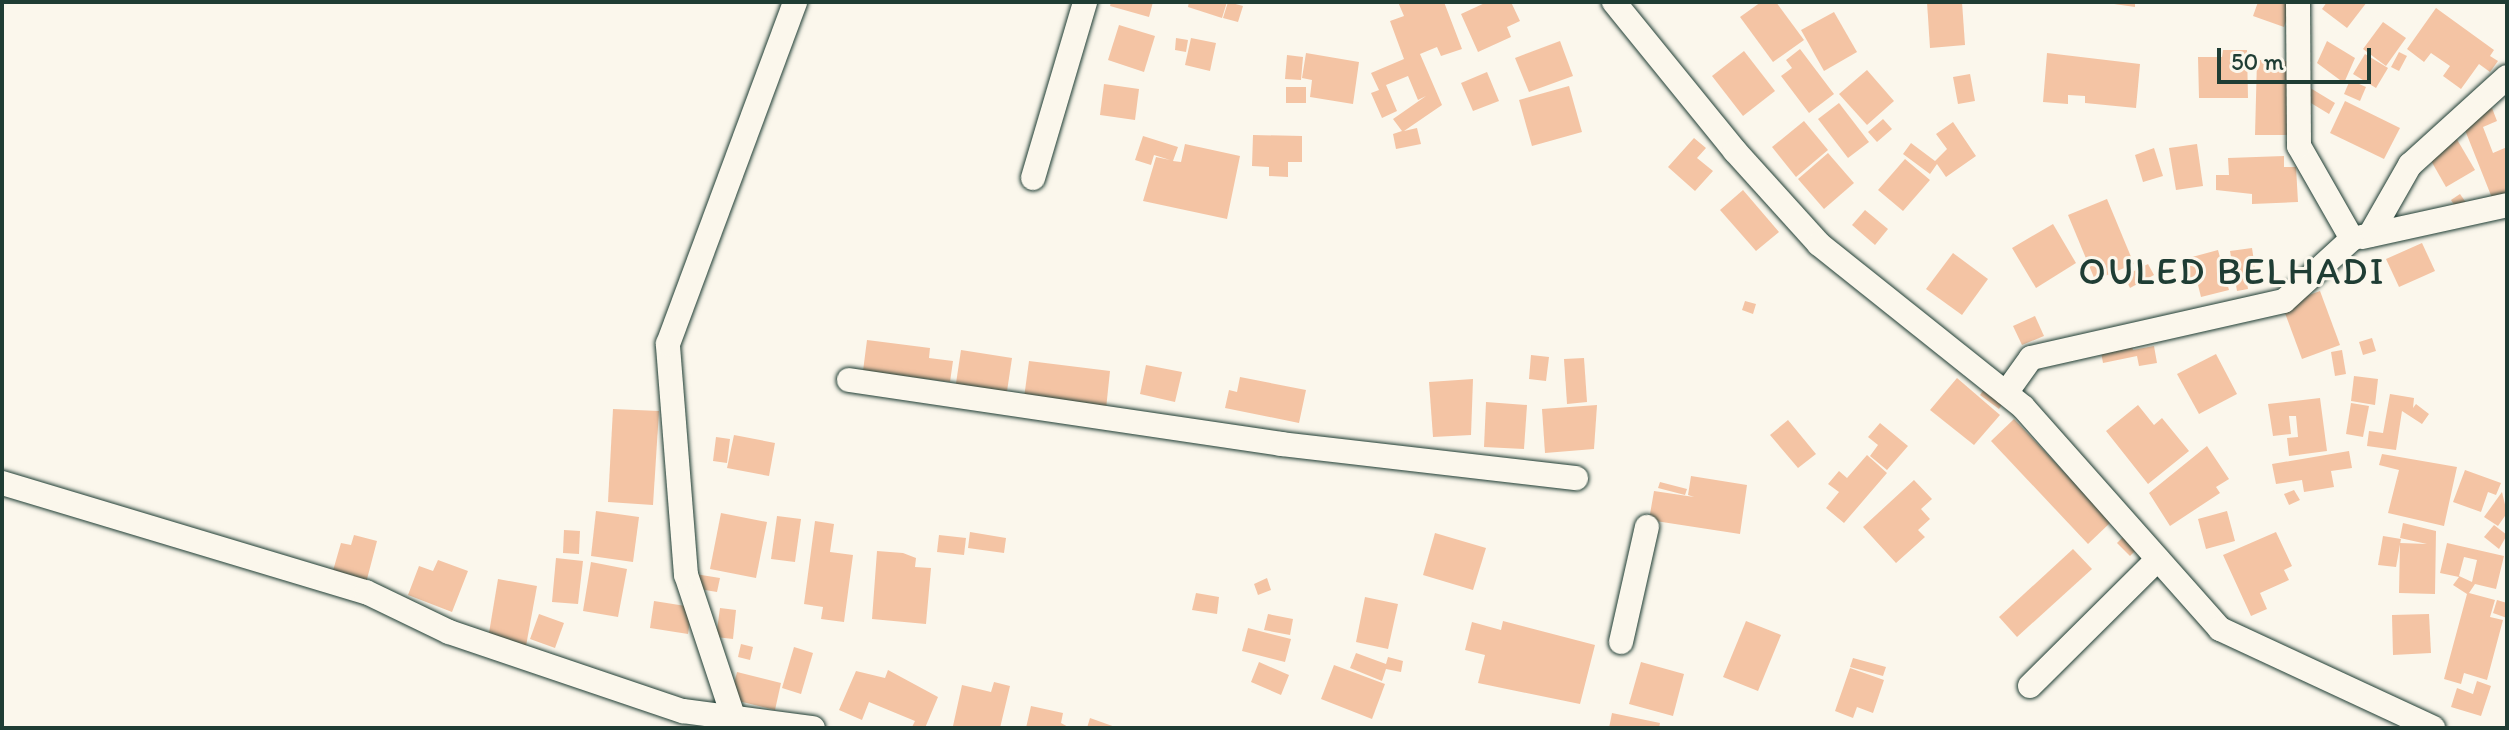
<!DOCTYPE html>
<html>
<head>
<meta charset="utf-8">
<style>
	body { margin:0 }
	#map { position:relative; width:2509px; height:730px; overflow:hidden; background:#fbf7ec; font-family:Itim,sans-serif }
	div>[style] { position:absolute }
	.building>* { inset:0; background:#f4c4a4 }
	.roads { filter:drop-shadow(0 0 2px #1f3d34) drop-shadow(0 0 2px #1f3d34) }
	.minor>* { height:24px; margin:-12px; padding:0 12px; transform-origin:12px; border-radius:12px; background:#fbf7ec }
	span { translate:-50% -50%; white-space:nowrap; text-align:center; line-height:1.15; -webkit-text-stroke:6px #fbf7ec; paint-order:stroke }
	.quarter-label { font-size:38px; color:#1f3d34; letter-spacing:2px }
	.frame { position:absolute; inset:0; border:4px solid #1f3d34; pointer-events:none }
	.scale { position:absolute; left:2217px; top:48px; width:154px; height:36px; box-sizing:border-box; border:4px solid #1f3d34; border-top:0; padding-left:10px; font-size:24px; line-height:28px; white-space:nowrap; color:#1f3d34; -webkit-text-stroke:6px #fbf7ec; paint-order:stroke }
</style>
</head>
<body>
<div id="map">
	<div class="building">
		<div style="clip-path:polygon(1111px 2px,1153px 2px,1149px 17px,1110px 6px)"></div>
		<div style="clip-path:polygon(1189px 2px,1227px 2px,1222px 18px,1188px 7px)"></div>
		<div style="clip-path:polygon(1228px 2px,1243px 6px,1238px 22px,1223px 18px)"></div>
		<div style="clip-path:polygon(1398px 2px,1444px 2px,1462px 49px,1441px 56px,1437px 47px,1420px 54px,1442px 105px,1404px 131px,1417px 128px,1421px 144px,1396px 149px,1393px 134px,1402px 131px,1393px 119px,1426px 96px,1418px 100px,1408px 76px,1386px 85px,1397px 111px,1382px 118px,1371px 93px,1379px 90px,1371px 73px,1404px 59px,1390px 21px,1404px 16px)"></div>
		<div style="clip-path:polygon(1487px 2px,1511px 2px,1520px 21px,1507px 27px,1511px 37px,1478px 52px,1461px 14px)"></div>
		<div style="clip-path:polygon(1761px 2px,1776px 2px,1804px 40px,1773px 62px,1740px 17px)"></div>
		<div style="clip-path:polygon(1927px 2px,1962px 2px,1965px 45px,1930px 48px)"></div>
		<div style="clip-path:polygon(2115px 2px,2135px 2px,2135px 7px,2114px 4px)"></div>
		<div style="clip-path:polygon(2258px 2px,2292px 2px,2284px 27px,2253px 16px)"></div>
		<div style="clip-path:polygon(2327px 2px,2367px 2px,2347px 28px,2322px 9px)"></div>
		<div style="clip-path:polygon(2436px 8px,2494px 50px,2490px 56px,2498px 61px,2490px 72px,2479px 64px,2461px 89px,2443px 76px,2450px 66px,2431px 53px,2424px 62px,2407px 49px)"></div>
		<div style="clip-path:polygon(1834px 12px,1857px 52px,1824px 71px,1801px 30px)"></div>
		<div style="clip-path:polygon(2383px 22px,2406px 38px,2386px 66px,2363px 49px)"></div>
		<div style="clip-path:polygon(1119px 25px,1155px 36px,1144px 72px,1108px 60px)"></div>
		<div style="clip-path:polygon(1176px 38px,1188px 40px,1186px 52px,1175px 50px)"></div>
		<div style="clip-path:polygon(1191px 38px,1216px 43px,1210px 71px,1185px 65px)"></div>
		<div style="clip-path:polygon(1560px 41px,1573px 76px,1529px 92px,1515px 58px)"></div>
		<div style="clip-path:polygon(2327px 41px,2355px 58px,2344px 83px,2317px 63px)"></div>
		<div style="clip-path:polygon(1800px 49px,1834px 94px,1809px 113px,1781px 76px,1792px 68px,1786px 60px)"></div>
		<div style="clip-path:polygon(2223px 50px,2247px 50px,2248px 98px,2199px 98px,2198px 57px,2222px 57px)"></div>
		<div style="clip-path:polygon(1744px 51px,1775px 91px,1743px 116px,1712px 76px)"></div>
		<div style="clip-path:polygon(2399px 52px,2407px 56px,2399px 71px,2391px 67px)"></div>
		<div style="clip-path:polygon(1306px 53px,1359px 62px,1353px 104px,1310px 97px,1312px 80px,1302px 78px)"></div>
		<div style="clip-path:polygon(2047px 53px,2140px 64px,2136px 108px,2085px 103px,2085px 96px,2068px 95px,2068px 104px,2043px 102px)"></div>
		<div style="clip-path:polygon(2365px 54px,2388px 68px,2376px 88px,2353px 74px)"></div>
		<div style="clip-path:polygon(1287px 55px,1303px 57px,1301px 80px,1285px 79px)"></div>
		<div style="clip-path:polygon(2257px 60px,2290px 61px,2288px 135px,2255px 135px)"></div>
		<div style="clip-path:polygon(1867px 70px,1894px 101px,1867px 125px,1839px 94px)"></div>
		<div style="clip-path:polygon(1487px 72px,1499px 101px,1473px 111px,1461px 83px)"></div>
		<div style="clip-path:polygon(1970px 74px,1975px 101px,1958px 104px,1953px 77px)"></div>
		<div style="clip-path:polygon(2350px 80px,2366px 87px,2360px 101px,2344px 94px)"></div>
		<div style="clip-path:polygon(1104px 84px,1139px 89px,1135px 120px,1100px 115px)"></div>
		<div style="clip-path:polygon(1569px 86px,1582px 132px,1532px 146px,1519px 100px)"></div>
		<div style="clip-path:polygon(2307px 86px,2335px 103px,2329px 114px,2301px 97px)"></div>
		<div style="clip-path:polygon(1286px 87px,1306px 87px,1306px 103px,1286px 103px)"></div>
		<div style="clip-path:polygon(2345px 101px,2400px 128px,2384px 159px,2330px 133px)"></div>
		<div style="clip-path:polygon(1839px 103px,1869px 142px,1848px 158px,1818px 119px)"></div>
		<div style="clip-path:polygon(2492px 108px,2497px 121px,2483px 127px,2493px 153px,2507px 147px,2507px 199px,2494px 203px,2461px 120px)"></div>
		<div style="clip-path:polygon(1883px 119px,1892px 129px,1877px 142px,1868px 132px)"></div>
		<div style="clip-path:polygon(1804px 121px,1828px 150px,1796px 177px,1772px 147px)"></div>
		<div style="clip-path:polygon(1953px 122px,1976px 156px,1946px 177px,1937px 164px,1930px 174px,1903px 154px,1911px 143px,1935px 161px,1947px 149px,1936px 134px)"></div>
		<div style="clip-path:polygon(1253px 135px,1302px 136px,1302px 162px,1288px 162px,1288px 177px,1269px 176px,1269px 167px,1252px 166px)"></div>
		<div style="clip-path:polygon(1143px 136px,1178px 147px,1173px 161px,1181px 162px,1185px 144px,1240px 156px,1227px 219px,1143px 201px,1156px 157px,1170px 160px,1154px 155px,1151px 165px,1135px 160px)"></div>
		<div style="clip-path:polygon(2455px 136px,2475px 170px,2446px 187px,2426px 152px)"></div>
		<div style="clip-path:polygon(1694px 138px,1706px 148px,1697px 158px,1713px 171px,1695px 191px,1668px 167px)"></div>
		<div style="clip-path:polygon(2197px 144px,2203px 186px,2176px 190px,2169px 148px)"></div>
		<div style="clip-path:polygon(2154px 148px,2163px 176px,2143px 182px,2135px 155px)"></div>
		<div style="clip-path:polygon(1828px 153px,1854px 183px,1824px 209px,1798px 179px)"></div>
		<div style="clip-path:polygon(2284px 156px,2284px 167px,2296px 167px,2298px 202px,2252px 204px,2252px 194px,2216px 190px,2216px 175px,2229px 175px,2228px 158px)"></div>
		<div style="clip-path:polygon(1905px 159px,1930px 180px,1903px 211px,1878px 190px)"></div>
		<div style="clip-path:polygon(1743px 190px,1779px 232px,1756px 251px,1720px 210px)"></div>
		<div style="clip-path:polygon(2460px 194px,2467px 204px,2458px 211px,2451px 200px)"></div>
		<div style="clip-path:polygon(2107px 199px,2134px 264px,2095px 280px,2068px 215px)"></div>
		<div style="clip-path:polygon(1865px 210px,1888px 229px,1875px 245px,1852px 225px)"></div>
		<div style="clip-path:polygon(2053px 224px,2076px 263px,2036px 288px,2012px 248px)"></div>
		<div style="clip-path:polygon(2422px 243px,2435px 271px,2399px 287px,2386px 259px)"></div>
		<div style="clip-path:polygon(2252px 248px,2256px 274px,2246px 276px,2248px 289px,2237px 291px,2230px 251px)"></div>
		<div style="clip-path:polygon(2218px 250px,2229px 290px,2201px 297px,2196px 277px,2186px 280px,2181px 260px)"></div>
		<div style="clip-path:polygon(1953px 253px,1988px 279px,1962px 315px,1926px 289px)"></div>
		<div style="clip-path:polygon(2148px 264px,2154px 275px,2130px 288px,2124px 276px)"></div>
		<div style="clip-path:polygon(2320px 291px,2340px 345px,2302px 359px,2282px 305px)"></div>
		<div style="clip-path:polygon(1745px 301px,1756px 304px,1753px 314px,1742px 310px)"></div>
		<div style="clip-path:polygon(2035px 316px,2044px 336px,2022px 345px,2013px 326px)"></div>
		<div style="clip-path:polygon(2372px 338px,2376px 351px,2363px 355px,2359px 342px)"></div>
		<div style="clip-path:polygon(867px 340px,930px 348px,929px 358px,953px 361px,950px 382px,863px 371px)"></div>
		<div style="clip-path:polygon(2131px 341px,2133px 350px,2154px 346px,2157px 363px,2139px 366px,2137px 356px,2103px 363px,2100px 347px)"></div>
		<div style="clip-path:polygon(961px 350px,1012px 358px,1006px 398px,955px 390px)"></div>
		<div style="clip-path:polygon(2342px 350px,2346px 374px,2335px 376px,2331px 352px)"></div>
		<div style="clip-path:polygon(2216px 354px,2237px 394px,2199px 414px,2177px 374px)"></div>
		<div style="clip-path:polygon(1531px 355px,1549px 357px,1546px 381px,1529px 379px)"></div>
		<div style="clip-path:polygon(1584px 358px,1587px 402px,1567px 404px,1564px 359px)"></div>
		<div style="clip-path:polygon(1029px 361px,1110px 371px,1106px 409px,1024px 398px)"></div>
		<div style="clip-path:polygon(1146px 365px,1182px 372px,1175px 402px,1140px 394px)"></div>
		<div style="clip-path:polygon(2354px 376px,2378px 379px,2375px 405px,2351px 401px)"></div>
		<div style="clip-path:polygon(1240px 377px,1306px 390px,1299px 423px,1225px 408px,1229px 390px,1237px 392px)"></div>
		<div style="clip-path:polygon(1957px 378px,2000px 415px,1974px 445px,1930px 410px)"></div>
		<div style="clip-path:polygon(1473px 379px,1471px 435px,1433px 437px,1429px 382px)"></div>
		<div style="clip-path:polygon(1988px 384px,2007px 397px,1999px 409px,1980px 395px)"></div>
		<div style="clip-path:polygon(2390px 394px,2414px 398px,2413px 408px,2416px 404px,2429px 414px,2422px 424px,2402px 411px,2396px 450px,2367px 446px,2369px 431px,2383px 433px)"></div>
		<div style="clip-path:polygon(2320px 398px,2327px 451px,2289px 456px,2287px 438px,2298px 437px,2296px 416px,2289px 416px,2291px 434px,2273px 436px,2268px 404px)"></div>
		<div style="clip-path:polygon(1486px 402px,1527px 405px,1524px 449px,1484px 447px)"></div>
		<div style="clip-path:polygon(2351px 403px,2369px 406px,2363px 437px,2346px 434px)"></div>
		<div style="clip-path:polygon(1597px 405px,1594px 449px,1545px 453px,1542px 409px)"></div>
		<div style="clip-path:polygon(2138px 405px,2154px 425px,2162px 418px,2189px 451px,2148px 484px,2106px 431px)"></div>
		<div style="clip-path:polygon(613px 409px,659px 411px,653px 505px,608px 502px)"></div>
		<div style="clip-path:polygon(2014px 419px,2111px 522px,2088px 544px,1991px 441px)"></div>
		<div style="clip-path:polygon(1788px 420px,1816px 454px,1798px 468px,1770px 435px)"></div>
		<div style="clip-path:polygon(1880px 423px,1908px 446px,1887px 470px,1870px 456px,1878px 445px,1868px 437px)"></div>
		<div style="clip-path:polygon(734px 435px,775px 443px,769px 476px,727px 468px)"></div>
		<div style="clip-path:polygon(716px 437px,730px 439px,727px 463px,713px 461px)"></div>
		<div style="clip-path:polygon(2207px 446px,2229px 479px,2216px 487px,2220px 493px,2170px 526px,2149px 493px)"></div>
		<div style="clip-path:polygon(2349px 451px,2352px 468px,2331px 471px,2334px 487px,2304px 492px,2302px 480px,2276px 484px,2272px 464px)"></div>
		<div style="clip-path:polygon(2382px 454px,2457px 467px,2444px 526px,2388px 513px,2399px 470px,2379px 465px)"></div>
		<div style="clip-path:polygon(1867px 455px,1887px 473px,1844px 523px,1826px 508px,1839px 492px,1828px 484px,1839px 471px,1847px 478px)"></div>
		<div style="clip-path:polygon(2465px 470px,2501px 483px,2496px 495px,2488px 492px,2481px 512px,2453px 502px)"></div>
		<div style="clip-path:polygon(1691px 476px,1747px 485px,1740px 534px,1649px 520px,1654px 491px,1694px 497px,1688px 495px)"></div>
		<div style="clip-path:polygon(1914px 480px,1932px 499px,1921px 509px,1930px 519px,1918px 530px,1925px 537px,1896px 563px,1863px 527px)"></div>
		<div style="clip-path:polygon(1660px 482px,1687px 489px,1685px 495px,1658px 488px)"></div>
		<div style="clip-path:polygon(2294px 490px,2300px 500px,2289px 505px,2284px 494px)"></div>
		<div style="clip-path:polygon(2502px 492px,2507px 513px,2498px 526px,2484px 517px)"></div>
		<div style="clip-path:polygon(596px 511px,639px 517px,633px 562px,591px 556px)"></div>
		<div style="clip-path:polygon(2227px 511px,2235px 541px,2206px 549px,2198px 519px)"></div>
		<div style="clip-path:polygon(721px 513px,767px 522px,756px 578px,710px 569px)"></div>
		<div style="clip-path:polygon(777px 516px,801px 519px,795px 562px,771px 559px)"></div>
		<div style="clip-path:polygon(815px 521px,834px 524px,830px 552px,853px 555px,844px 622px,821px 619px,823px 607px,804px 604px)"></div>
		<div style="clip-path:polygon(2403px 523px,2436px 531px,2435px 594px,2399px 593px,2400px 543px,2427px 544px,2400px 538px)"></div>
		<div style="clip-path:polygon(2494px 525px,2507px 535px,2499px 549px,2484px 537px)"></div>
		<div style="clip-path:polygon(564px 530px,580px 531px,579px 554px,563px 553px)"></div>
		<div style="clip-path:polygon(970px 532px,1006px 538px,1004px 553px,968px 548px)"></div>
		<div style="clip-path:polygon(2276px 532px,2292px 566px,2284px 570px,2289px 580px,2260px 593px,2267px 609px,2251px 616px,2223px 555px)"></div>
		<div style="clip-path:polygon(1435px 533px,1486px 548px,1473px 590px,1423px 575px)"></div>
		<div style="clip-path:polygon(354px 535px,377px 541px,366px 583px,332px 574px,341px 543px,351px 545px)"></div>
		<div style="clip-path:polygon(939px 535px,966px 538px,964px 555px,937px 552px)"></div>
		<div style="clip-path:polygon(2125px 535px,2138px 548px,2130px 556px,2117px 543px)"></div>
		<div style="clip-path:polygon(2383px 536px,2401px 539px,2396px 567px,2378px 565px)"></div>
		<div style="clip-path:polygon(evenodd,2447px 543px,2504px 556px,2496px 589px,2475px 584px,2469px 593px,2495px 600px,2490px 617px,2503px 620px,2487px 680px,2464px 673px,2461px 684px,2444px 679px,2467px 594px,2453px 585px,2459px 577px,2440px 573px,2447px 543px,2464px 557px,2477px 560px,2472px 582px,2459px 576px,2464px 557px)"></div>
		<div style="clip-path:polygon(2073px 549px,2092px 569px,2017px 637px,1999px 617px)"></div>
		<div style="clip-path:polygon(877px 551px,903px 553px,916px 558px,915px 567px,931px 568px,926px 624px,872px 619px)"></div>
		<div style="clip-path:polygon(556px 558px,583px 561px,578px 604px,552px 602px)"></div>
		<div style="clip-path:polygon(438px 560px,468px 571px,452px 612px,408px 595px,419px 566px,433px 571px)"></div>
		<div style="clip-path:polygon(591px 562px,627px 569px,618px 617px,583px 611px)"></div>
		<div style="clip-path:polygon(695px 574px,720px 578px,717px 592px,693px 588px)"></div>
		<div style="clip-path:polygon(1267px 578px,1271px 590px,1258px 595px,1254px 584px)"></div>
		<div style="clip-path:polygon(498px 579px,537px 586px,526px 646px,488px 639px)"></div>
		<div style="clip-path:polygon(1196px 593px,1219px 597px,1217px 614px,1192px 610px)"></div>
		<div style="clip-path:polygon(1365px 597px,1398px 604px,1388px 649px,1356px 642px)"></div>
		<div style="clip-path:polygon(2497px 600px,2507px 603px,2507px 618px,2493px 613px)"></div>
		<div style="clip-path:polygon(654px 601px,692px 607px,688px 634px,650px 628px)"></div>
		<div style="clip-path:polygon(720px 608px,736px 610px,733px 639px,716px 637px)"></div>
		<div style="clip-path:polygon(539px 614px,564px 623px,555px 648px,530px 639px)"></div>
		<div style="clip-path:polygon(1268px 614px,1293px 619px,1290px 635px,1264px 630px)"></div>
		<div style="clip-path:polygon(2429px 614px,2431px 653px,2393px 655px,2392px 615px)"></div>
		<div style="clip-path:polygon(1503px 621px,1595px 645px,1580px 704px,1478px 683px,1485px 655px,1465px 650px,1472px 622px,1501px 630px)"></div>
		<div style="clip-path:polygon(1746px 621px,1781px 635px,1758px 691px,1723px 677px)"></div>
		<div style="clip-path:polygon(1248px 628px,1291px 639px,1285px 662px,1242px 651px)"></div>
		<div style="clip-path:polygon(741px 644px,753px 647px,750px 660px,738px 657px)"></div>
		<div style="clip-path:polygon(794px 647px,813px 653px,801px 694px,782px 688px)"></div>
		<div style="clip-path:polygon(1356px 653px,1386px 664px,1388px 657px,1403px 661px,1401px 672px,1386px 669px,1382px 681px,1350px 668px)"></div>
		<div style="clip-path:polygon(1853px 658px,1886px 667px,1883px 676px,1850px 667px)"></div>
		<div style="clip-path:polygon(1259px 662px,1289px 675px,1281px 695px,1251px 682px)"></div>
		<div style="clip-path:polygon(1641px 662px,1684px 674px,1673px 716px,1629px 704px)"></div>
		<div style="clip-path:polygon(1334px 665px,1385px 684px,1372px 719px,1321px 699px)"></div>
		<div style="clip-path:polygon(1850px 668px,1884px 680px,1873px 713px,1857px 707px,1853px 718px,1835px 711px)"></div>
		<div style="clip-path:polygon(888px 670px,938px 697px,925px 728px,912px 727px,915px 721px,869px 702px,862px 720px,839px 710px,856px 671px,885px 678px)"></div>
		<div style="clip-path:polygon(737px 672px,781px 683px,775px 710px,730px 699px)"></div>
		<div style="clip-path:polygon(2477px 681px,2491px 686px,2481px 716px,2451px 707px,2457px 688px,2473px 694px)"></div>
		<div style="clip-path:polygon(994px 682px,1010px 686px,1000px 728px,953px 726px,962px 685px,991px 692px)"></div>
		<div style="clip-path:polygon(1031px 706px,1063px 713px,1061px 723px,1070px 728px,1026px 728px)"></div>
		<div style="clip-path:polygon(1612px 713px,1660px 723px,1659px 728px,1609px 728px)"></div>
		<div style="clip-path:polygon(1090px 718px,1118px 728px,1087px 728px)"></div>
	</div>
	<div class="roads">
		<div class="minor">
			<div style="left:1614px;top:2px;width:192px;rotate:50.9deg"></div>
			<div style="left:1735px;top:151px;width:125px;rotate:47.9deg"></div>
			<div style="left:1819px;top:244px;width:261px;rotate:38.6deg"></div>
			<div style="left:2023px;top:407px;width:297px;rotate:48.4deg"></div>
			<div style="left:2220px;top:629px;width:235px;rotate:24.9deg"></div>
			<div style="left:1033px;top:178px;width:184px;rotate:-73.5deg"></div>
			<div style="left:2370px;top:235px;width:81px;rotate:-60.3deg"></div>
			<div style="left:2410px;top:165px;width:131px;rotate:-42.2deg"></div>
			<div style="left:2362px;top:237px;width:148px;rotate:-12.4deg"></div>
			<div style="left:849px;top:380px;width:437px;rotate:8.4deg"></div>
			<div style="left:1281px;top:444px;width:297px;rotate:6.6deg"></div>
			<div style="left:2006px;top:393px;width:43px;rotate:-54.5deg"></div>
			<div style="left:2031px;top:358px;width:259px;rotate:-12.7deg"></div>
			<div style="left:2284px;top:301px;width:92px;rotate:-42.4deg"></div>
			<div style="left:2352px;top:239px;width:107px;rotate:-119.7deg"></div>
			<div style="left:2299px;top:146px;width:144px;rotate:-90.4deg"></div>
			<div style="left:2px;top:483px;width:380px;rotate:16.7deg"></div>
			<div style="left:366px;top:592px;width:92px;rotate:25.7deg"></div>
			<div style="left:449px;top:632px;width:247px;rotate:18.7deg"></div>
			<div style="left:683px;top:711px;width:131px;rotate:7.5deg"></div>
			<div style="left:1621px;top:642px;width:118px;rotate:-77.3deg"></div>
			<div style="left:2030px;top:686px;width:180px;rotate:-44.8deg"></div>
			<div style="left:737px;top:728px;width:161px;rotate:-108.4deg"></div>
			<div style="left:686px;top:575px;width:232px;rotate:-94.5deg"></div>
			<div style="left:668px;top:344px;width:365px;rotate:-69.6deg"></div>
		</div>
	</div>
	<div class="quarter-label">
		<span style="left:2232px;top:272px">OULED BELHADI</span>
	</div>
	<div class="frame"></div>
	<div class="scale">50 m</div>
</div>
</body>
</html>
